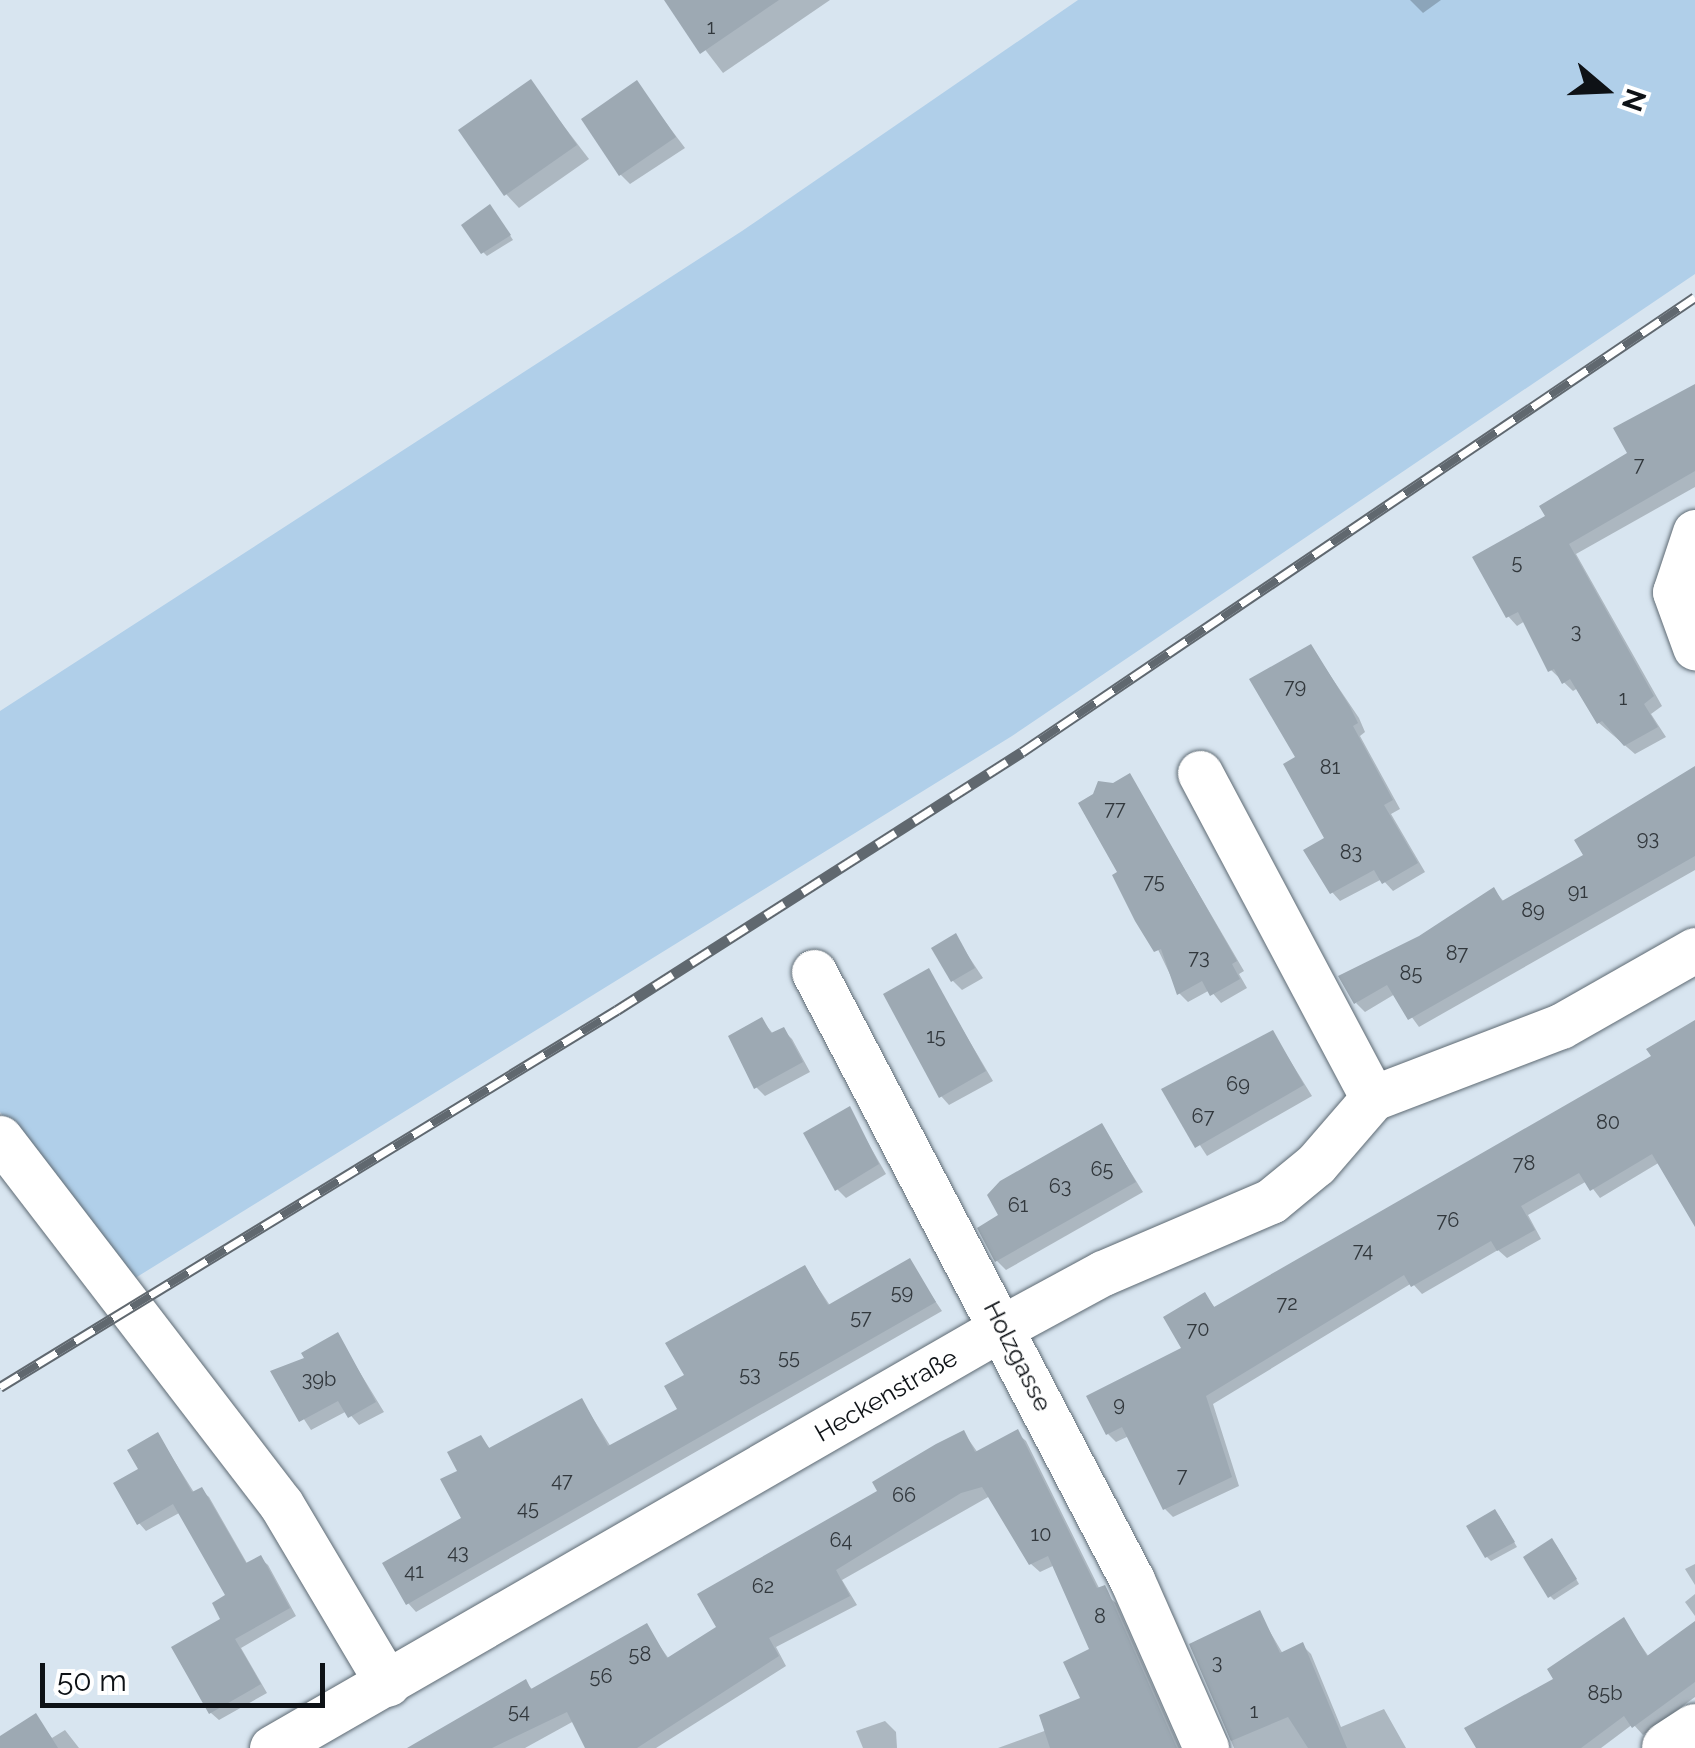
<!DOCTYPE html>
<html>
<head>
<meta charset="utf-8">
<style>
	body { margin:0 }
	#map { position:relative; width:1695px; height:1748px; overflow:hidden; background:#d8e5f0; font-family:Raleway,sans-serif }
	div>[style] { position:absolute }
	.green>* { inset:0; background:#b0cfe9 }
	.shadow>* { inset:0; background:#0003 }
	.building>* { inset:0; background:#9da9b3 }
	.roads { filter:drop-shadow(0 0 2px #5e6a73) drop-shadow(0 0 2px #5e6a73) }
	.street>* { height:45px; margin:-22.5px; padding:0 22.5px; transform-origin:22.5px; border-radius:22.5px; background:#fff }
	.secondary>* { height:55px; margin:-27.5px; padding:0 27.5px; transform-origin:27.5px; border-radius:27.5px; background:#fff }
	.rail>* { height:11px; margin-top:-5.5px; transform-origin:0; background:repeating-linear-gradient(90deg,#fff 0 22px,#60686f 0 44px); box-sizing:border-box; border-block:2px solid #60686f }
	span { translate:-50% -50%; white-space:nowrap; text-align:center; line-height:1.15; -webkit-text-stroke:10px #fff; paint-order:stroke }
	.number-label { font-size:20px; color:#32383d }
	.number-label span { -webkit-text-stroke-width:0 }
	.street-label { font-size:25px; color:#0e1216 }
	.north { position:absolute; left:1555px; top:40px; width:100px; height:100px; -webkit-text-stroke:8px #fff; paint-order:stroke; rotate:109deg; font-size:28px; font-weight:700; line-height:40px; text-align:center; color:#0e1216 }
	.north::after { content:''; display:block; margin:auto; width:35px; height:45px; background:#0e1216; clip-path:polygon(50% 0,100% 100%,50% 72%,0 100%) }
	.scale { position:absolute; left:40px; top:1663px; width:285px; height:45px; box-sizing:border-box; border:5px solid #0e1216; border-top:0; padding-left:12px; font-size:30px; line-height:35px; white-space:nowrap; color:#0e1216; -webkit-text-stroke:8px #fff; paint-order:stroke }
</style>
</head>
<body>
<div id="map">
	<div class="green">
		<div style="clip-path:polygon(1078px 0,1695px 0,1695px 274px,1012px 736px,132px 1280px,0 1112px,0 711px,742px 231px)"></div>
	</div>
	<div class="shadow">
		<div style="clip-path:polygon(667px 0,830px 0,723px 73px)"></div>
		<div style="clip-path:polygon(1410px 0,1441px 0,1423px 13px)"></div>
		<div style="clip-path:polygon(530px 82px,589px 159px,519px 208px,506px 194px)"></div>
		<div style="clip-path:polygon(636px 83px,685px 148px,630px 184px,620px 174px)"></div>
		<div style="clip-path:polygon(494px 211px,513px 240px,487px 256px,483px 252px)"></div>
		<div style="clip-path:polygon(1695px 385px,1695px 487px,1576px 554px,1662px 706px,1651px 714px,1666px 737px,1635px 754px,1599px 723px,1578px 688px,1573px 691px,1551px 670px,1525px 621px,1517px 626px,1508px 616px,1548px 517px,1630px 454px)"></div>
		<div style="clip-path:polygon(1311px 647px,1359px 718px,1365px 732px,1360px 736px,1400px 809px,1391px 814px,1425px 872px,1393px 891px,1382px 879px,1340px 901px,1332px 892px,1327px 839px,1298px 758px)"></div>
		<div style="clip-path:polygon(1695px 769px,1695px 870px,1419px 1027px,1395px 994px,1365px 1012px,1356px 1003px,1420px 938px,1494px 890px,1505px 903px,1586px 856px)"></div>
		<div style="clip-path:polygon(1130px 776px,1244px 971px,1239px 974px,1247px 988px,1221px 1003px,1210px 990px,1188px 1002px,1179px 993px,1121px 873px,1113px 786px)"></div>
		<div style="clip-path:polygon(955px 936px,983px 978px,962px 990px,953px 981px)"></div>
		<div style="clip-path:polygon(928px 971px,993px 1081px,949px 1105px,941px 1096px)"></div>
		<div style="clip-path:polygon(762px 1020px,774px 1035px,783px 1030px,792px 1039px,810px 1072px,765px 1096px,756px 1087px)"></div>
		<div style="clip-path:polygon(1695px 1023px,1695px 1222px,1660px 1162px,1600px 1198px,1587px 1181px,1528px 1215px,1541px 1239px,1507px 1258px,1498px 1250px,1422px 1294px,1412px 1283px,1213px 1404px,1239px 1486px,1173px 1517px,1165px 1509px,1129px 1436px,1116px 1442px,1108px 1434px,1185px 1349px,1205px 1295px,1216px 1309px,1654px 1057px)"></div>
		<div style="clip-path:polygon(1273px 1033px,1312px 1096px,1207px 1156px,1164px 1090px)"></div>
		<div style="clip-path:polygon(849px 1110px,886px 1174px,846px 1198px,837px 1189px)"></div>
		<div style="clip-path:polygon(1102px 1126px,1143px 1192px,1006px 1270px,997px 1261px,1001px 1216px)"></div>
		<div style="clip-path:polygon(909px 1262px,942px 1311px,416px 1612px,408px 1603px,465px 1519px,460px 1472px,481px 1438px,491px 1450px,582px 1401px,611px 1447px,680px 1410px,687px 1376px,805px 1268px,831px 1307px)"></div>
		<div style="clip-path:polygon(337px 1335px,384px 1412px,359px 1425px,347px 1411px,311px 1430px,273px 1372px,308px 1359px)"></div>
		<div style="clip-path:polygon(964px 1433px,978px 1453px,1017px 1433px,1026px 1441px,1100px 1590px,1116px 1603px,1180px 1748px,998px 1748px,1047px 1730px,1083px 1700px,1092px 1651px,1055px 1565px,1040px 1572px,1031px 1564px,990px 1496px,842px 1580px,857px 1605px,776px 1647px,786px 1666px,656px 1748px,588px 1748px,574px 1721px,525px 1748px,414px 1748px,525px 1682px,533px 1690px,646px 1627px,669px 1659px,719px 1628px,880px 1492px)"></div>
		<div style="clip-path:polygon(158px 1435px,195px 1494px,201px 1490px,209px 1497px,248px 1565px,260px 1558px,268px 1565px,296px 1616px,241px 1648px,267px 1693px,219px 1720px,211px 1713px,228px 1596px,181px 1512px,146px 1531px,139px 1523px,141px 1470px)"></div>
		<div style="clip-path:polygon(1499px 1516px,1517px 1547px,1491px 1561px,1487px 1557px)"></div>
		<div style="clip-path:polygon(1556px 1545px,1579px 1584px,1554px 1600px,1550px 1596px)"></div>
		<div style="clip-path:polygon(1695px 1564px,1695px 1585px,1685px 1569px)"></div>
		<div style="clip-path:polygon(1695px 1594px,1695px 1616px,1685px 1602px)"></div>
		<div style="clip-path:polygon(1259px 1613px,1283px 1654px,1302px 1645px,1311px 1654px,1341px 1727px,1384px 1709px,1406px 1748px,1234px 1748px,1192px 1646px)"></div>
		<div style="clip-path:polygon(1624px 1621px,1649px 1657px,1695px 1624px,1695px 1697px,1643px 1735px,1633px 1724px,1601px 1748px,1479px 1748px)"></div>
		<div style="clip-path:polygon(35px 1716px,52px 1738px,65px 1730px,79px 1748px,0 1748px,0 1740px)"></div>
		<div style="clip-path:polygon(885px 1721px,896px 1732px,897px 1748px,863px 1748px,856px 1731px)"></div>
	</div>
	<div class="building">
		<div style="clip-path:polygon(664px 0,779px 0,700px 54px)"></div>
		<div style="clip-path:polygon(531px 79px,577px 145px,504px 196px,458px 130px)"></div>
		<div style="clip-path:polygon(637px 80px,676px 137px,619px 176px,581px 119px)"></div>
		<div style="clip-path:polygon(490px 204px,511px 235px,481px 254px,461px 225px)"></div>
		<div style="clip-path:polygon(1695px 384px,1695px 471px,1569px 544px,1654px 696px,1644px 704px,1658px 727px,1624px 746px,1602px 721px,1597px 724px,1570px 679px,1562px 684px,1554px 669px,1548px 672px,1518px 612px,1506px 618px,1472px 557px,1545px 516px,1539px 506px,1627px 453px,1613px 428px)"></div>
		<div style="clip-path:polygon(1311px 644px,1350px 707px,1358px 723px,1353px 726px,1393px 800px,1384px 805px,1418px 863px,1382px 884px,1374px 870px,1330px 894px,1303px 850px,1324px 838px,1283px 764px,1295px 757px,1249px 679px)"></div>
		<div style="clip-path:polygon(1695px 766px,1695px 856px,1408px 1020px,1387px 985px,1354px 1004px,1338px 976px,1419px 936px,1494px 887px,1502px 901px,1583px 855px,1574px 840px)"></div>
		<div style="clip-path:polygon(1130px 773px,1237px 961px,1232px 964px,1240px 979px,1210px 996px,1202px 981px,1177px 995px,1161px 949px,1154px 952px,1135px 921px,1112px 875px,1117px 872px,1078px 803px,1093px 794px,1098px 781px,1113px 783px)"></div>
		<div style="clip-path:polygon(956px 933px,975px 968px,951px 982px,931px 948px)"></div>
		<div style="clip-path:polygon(929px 968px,986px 1071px,939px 1098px,883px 994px)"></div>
		<div style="clip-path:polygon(762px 1017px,771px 1033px,784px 1027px,803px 1062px,754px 1089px,728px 1036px)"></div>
		<div style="clip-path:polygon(1695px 1020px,1695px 1227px,1652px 1154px,1590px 1191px,1579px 1173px,1521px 1206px,1535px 1230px,1497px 1251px,1491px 1241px,1411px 1287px,1404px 1275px,1206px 1396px,1232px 1477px,1163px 1510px,1122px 1427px,1106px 1435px,1086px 1396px,1181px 1348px,1163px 1317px,1205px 1292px,1214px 1307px,1651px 1056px,1646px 1049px)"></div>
		<div style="clip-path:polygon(1273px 1030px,1304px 1085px,1195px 1148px,1161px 1089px)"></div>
		<div style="clip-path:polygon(850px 1106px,879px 1164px,835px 1191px,803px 1133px)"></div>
		<div style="clip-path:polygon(1102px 1123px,1136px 1182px,995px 1262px,977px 1228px,998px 1215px,987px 1195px,1000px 1181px)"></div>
		<div style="clip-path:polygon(910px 1258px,936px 1302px,406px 1605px,382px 1563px,461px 1518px,440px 1479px,457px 1471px,447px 1452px,481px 1435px,489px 1448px,582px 1398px,608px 1446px,677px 1409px,664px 1386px,684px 1375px,665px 1343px,805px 1265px,828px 1305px)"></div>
		<div style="clip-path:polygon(338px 1332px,376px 1402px,348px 1418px,338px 1401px,299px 1422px,270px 1371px,304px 1358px,301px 1353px)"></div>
		<div style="clip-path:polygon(1018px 1429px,1097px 1588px,1105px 1585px,1108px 1591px,1177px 1748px,1050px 1748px,1039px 1715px,1080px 1698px,1063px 1662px,1089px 1649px,1048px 1556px,1029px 1565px,982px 1487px,961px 1493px,836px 1570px,850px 1596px,769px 1638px,779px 1656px,637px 1748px,585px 1748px,567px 1712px,492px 1748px,407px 1748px,526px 1679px,531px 1689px,647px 1623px,667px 1658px,716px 1627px,697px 1594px,877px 1491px,872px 1482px,936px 1444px,964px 1430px,975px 1452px)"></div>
		<div style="clip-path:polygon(158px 1432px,192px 1492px,202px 1487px,246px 1563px,261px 1555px,290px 1608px,235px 1639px,261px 1684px,209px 1714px,171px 1647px,220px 1619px,212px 1603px,225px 1595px,173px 1504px,137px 1525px,113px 1483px,138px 1469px,127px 1450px)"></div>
		<div style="clip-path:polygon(1495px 1509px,1515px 1542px,1485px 1558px,1466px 1526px)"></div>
		<div style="clip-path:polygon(1552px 1538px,1577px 1579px,1548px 1598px,1523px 1557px)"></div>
		<div style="clip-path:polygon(1260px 1610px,1280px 1653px,1303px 1642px,1347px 1748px,1308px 1748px,1288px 1717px,1231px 1741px,1189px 1644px)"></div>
		<div style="clip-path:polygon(1624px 1617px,1647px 1656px,1695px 1621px,1695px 1682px,1632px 1728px,1624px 1716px,1581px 1748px,1476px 1748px,1464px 1728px,1553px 1679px,1547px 1669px)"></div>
		<div style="clip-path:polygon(36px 1713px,58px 1748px,0 1748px,0 1736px)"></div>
	</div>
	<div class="roads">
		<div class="street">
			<div style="left:1695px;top:532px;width:63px;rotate:108.4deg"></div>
			<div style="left:1675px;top:592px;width:59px;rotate:70deg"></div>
			<div style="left:1200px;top:773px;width:368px;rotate:62deg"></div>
			<div style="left:814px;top:972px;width:686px;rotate:62.39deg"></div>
			<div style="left:1132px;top:1580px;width:184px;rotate:66.2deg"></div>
			<div style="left:0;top:1138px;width:461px;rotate:52.5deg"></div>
			<div style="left:281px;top:1504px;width:209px;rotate:59.3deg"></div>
			<div style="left:272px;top:1748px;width:844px;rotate:-29.94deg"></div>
			<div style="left:1003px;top:1327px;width:114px;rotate:-28.4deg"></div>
			<div style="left:1103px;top:1273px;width:183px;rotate:-23.2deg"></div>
			<div style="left:1271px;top:1201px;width:58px;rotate:-39.4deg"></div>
			<div style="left:1316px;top:1164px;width:87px;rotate:-49.2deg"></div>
			<div style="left:1373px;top:1098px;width:201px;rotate:-21deg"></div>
			<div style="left:1561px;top:1026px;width:154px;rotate:-29.6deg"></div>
		</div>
		<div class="secondary">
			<div style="left:1669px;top:1748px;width:31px;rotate:-33deg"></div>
		</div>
	</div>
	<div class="rail">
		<div style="left:0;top:1387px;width:723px;rotate:-31.43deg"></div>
		<div style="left:617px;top:1010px;width:480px;rotate:-32.5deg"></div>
		<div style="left:1022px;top:752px;width:812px;rotate:-34.06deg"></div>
	</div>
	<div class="number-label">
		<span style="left:711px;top:27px">1</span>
		<span style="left:1639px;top:464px">7</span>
		<span style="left:1517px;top:562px">5</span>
		<span style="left:1576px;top:631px">3</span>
		<span style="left:1295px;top:686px">79</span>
		<span style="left:1623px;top:698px">1</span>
		<span style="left:1330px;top:767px">81</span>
		<span style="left:1115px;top:808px">77</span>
		<span style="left:1648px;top:838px">93</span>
		<span style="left:1351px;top:852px">83</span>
		<span style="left:1154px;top:881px">75</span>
		<span style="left:1578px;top:891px">91</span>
		<span style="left:1533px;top:910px">89</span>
		<span style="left:1457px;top:953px">87</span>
		<span style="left:1199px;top:957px">73</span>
		<span style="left:1411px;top:973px">85</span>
		<span style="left:936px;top:1036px">15</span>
		<span style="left:1238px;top:1084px">69</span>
		<span style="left:1203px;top:1116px">67</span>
		<span style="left:1608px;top:1122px">80</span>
		<span style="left:1524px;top:1163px">78</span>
		<span style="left:1102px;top:1169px">65</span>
		<span style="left:1060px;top:1186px">63</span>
		<span style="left:1018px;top:1205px">61</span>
		<span style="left:1448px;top:1220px">76</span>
		<span style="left:1363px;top:1250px">74</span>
		<span style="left:902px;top:1292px">59</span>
		<span style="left:1287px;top:1303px">72</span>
		<span style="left:861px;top:1317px">57</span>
		<span style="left:1198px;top:1329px">70</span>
		<span style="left:789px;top:1357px">55</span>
		<span style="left:750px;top:1374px">53</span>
		<span style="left:319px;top:1379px">39b</span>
		<span style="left:1119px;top:1404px">9</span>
		<span style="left:1182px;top:1475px">7</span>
		<span style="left:562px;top:1480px">47</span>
		<span style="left:904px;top:1495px">66</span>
		<span style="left:528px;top:1508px">45</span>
		<span style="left:1041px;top:1534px">10</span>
		<span style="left:841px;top:1540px">64</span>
		<span style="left:458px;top:1552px">43</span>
		<span style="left:414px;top:1571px">41</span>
		<span style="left:763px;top:1586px">62</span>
		<span style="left:1100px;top:1616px">8</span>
		<span style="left:640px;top:1654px">58</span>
		<span style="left:1217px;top:1662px">3</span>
		<span style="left:601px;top:1676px">56</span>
		<span style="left:1605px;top:1693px">85b</span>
		<span style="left:519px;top:1711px">54</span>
		<span style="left:1254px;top:1711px">1</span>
	</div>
	<div class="street-label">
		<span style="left:1018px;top:1356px;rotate:63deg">Holzgasse</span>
		<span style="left:886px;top:1395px;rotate:-30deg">Heckenstraße</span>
	</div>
	<div class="north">N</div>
	<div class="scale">50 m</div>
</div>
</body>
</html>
